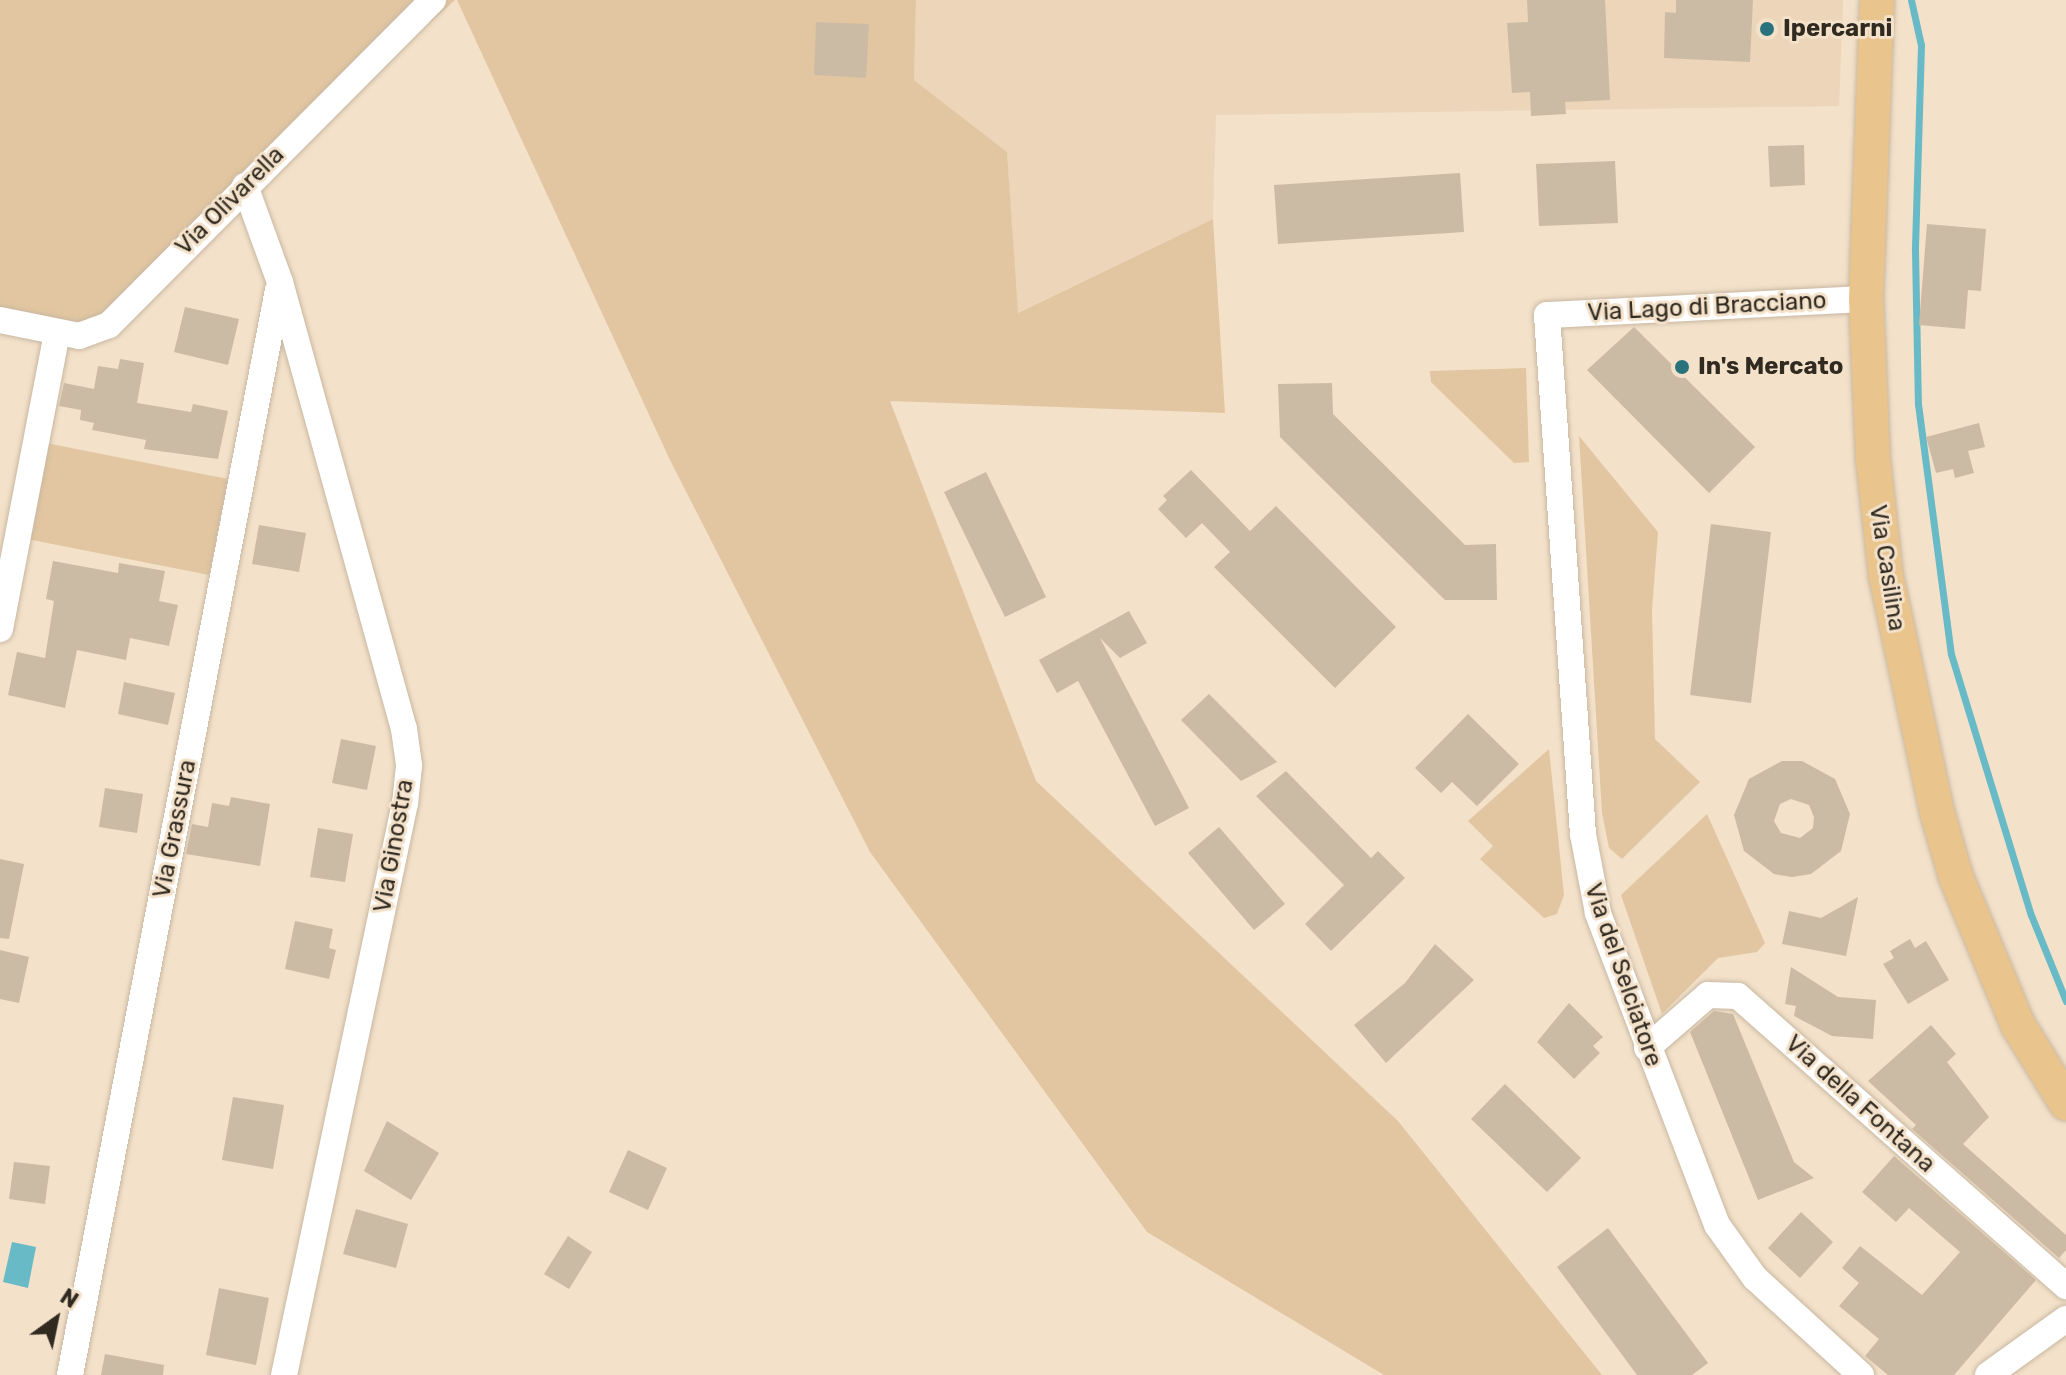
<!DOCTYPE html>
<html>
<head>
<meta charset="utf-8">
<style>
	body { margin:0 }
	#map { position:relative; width:2066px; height:1375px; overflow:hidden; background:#f3e1ca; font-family:Rubik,sans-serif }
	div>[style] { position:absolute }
	.built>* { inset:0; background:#ecd5b8 }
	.green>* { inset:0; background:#e2c6a1 }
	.water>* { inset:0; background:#68bac6 }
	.stream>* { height:7px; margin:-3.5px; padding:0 3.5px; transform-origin:3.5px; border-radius:3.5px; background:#68bac6 }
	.building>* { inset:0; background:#ccbba4 }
	.roads { filter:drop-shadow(0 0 2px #c8b7a1) drop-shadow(0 0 2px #c8b7a1) }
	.minor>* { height:26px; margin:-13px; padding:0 13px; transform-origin:13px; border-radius:13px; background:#fff }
	.major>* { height:34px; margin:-17px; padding:0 17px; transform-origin:17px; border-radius:17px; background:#e9c48c }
	.dots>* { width:22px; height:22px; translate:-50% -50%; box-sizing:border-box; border:4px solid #f3e1ca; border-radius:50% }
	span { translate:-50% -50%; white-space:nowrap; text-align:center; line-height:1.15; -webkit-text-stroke:6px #f3e1ca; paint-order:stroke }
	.poi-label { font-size:24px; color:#302a21; font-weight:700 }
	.left { translate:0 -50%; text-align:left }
	.street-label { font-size:24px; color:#302a21 }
	.north { position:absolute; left:16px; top:1279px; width:80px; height:80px; -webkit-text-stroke:6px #f3e1ca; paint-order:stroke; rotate:33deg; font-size:22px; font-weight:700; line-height:32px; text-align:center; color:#302a21 }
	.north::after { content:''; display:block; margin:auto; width:28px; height:36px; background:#302a21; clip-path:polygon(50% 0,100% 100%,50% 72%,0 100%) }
</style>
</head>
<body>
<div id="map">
	<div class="built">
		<div style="clip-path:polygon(916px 0,1843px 0,1839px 106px,1216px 115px,1213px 219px,1017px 313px,1007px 152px,914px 80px)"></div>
	</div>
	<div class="green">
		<div style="clip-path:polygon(0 0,455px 0,245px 186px,109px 325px,0 320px)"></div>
		<div style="clip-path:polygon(457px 0,916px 0,914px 80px,1007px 152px,1018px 313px,1213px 219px,1225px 413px,890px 401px,1036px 781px,1398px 1121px,1602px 1375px,1384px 1375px,1147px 1232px,870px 852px,670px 460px)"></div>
		<div style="clip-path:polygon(1526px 368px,1529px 462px,1514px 463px,1431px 382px,1430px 371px)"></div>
		<div style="clip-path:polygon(1579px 436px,1658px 532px,1652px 610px,1655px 739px,1700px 782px,1622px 859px,1609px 848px,1602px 813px)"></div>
		<div style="clip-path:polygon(46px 443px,228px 479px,209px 575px,27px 539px)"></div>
		<div style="clip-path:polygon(1549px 749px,1564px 895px,1557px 914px,1544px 918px,1480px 859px,1493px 846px,1468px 821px)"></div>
		<div style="clip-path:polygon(1707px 814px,1765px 943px,1757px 952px,1718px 958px,1662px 1014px,1621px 895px)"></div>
	</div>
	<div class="water">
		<div style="clip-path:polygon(12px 1242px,36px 1247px,28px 1288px,3px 1282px)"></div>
	</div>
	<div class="stream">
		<div style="left:1911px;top:0;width:46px;rotate:77.5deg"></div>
		<div style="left:1921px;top:45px;width:206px;rotate:91.7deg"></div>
		<div style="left:1915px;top:251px;width:153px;rotate:88.9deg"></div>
		<div style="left:1918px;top:404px;width:252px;rotate:82.5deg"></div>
		<div style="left:1951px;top:654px;width:273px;rotate:73deg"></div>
		<div style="left:2031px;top:915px;width:93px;rotate:67.9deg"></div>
	</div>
	<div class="building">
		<div style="clip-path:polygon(1527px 0,1605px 0,1610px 100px,1565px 102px,1566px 114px,1531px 116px,1530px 92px,1512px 93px,1507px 23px,1528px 22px)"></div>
		<div style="clip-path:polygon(1676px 0,1753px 0,1750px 62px,1664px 58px,1665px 12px,1676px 13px)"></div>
		<div style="clip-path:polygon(816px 22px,869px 24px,866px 78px,814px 75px)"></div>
		<div style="clip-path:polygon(1804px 145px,1805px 185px,1770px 187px,1768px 146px)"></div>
		<div style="clip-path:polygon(1615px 161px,1618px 223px,1539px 226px,1536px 164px)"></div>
		<div style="clip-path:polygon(1460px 173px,1464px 232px,1278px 244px,1274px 185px)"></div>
		<div style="clip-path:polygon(1927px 224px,1986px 229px,1981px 291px,1968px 290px,1965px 329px,1919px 325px)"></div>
		<div style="clip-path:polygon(185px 307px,239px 319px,228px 365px,174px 352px)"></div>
		<div style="clip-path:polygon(1634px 327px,1755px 447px,1709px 493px,1587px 370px)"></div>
		<div style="clip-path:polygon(120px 359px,144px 363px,137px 403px,191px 412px,193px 404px,228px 411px,218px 459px,144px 449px,146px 440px,92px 430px,94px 423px,80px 420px,81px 410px,59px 406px,64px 383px,94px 389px,98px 366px,118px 369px)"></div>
		<div style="clip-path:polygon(1332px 383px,1333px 414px,1465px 545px,1496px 544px,1497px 600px,1445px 600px,1280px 437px,1278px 384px)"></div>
		<div style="clip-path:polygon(1979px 423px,1985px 447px,1968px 451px,1974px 473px,1955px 478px,1953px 469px,1936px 473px,1926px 437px)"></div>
		<div style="clip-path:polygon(1191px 470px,1250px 531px,1276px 506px,1396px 627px,1335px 688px,1214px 567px,1230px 552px,1202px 523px,1186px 538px,1158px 509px,1167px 500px,1163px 496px)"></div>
		<div style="clip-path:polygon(986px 472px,1046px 597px,1005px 617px,944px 492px)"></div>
		<div style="clip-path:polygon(1711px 524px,1771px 532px,1751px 703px,1690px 695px)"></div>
		<div style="clip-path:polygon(259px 525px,306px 533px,299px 572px,252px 564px)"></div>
		<div style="clip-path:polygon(53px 561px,118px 573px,119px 563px,165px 571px,159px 601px,178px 605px,169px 646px,130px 638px,126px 660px,77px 650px,65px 708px,8px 695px,17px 652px,45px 658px,54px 601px,46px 599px)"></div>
		<div style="clip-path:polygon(1129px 611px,1147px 643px,1120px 658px,1100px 638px,1189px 808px,1155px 826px,1078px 681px,1057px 693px,1039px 660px)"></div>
		<div style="clip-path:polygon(124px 682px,175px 693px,168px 725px,118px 714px)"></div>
		<div style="clip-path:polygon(1209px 694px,1277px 762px,1241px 781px,1181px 720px)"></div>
		<div style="clip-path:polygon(1468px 714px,1519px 764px,1477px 806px,1452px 782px,1441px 793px,1415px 768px)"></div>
		<div style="clip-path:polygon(341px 739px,376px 746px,367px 790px,332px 783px)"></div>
		<div style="clip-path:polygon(evenodd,1782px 761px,1802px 761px,1835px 779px,1850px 814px,1841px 851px,1811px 874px,1792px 877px,1774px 874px,1744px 851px,1734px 815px,1749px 779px,1782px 761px,1791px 799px,1809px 805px,1814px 817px,1813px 828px,1800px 838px,1781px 833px,1774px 821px,1780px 804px,1791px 799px)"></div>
		<div style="clip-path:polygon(1286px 771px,1371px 858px,1378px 851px,1405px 878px,1331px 951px,1305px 924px,1344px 885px,1256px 796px)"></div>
		<div style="clip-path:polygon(105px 788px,143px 794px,137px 833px,99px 827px)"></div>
		<div style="clip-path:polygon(231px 797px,270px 804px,260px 866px,186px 854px,192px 824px,208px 827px,212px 803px,229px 806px)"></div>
		<div style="clip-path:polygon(1219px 827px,1285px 904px,1254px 930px,1188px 853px)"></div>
		<div style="clip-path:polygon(318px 828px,353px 834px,345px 882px,310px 877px)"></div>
		<div style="clip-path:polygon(0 859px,24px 864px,9px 939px,0 938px)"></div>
		<div style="clip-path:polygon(1858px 897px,1846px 956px,1782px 944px,1789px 911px,1821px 918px)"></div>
		<div style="clip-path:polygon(295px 921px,333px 929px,329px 948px,336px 950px,329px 979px,285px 969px)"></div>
		<div style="clip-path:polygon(1910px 939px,1915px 948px,1926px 941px,1949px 980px,1908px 1004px,1883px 964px,1894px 958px,1890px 951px)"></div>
		<div style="clip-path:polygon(1435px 944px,1474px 980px,1386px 1063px,1354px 1025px,1405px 983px)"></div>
		<div style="clip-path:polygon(0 950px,29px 957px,19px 1003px,0 999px)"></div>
		<div style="clip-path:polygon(1791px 967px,1838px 997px,1876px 1000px,1873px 1039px,1832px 1036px,1794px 1016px,1796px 1006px,1785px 1004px)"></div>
		<div style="clip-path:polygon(1569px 1003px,1603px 1037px,1593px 1046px,1600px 1053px,1574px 1079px,1537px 1042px)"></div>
		<div style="clip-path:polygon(1714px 1011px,1733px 1014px,1794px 1162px,1814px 1178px,1758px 1200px,1690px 1032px)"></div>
		<div style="clip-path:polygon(1931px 1025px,1956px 1054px,1947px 1062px,1989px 1117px,1963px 1144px,2066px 1235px,2066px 1250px,2059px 1258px,1912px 1129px,1916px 1125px,1868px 1081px)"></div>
		<div style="clip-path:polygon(1505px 1084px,1581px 1158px,1547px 1192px,1471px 1119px)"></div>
		<div style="clip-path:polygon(233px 1097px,284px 1105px,273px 1169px,222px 1160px)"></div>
		<div style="clip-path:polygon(387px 1121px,439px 1153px,411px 1200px,364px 1171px)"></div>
		<div style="clip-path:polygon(628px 1150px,667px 1168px,648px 1210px,609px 1192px)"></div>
		<div style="clip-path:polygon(1894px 1156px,2036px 1280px,1954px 1375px,1888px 1375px,1865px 1356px,1879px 1339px,1839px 1306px,1859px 1283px,1842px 1268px,1860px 1246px,1922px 1295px,1960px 1252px,1909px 1208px,1896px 1222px,1862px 1192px)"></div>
		<div style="clip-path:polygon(14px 1162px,50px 1166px,45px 1204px,9px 1199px)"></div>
		<div style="clip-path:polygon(356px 1209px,408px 1224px,396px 1268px,343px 1254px)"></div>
		<div style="clip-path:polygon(1801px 1212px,1833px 1242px,1800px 1278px,1768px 1248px)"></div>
		<div style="clip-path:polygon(1608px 1228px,1708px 1363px,1692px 1375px,1637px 1375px,1557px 1267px)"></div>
		<div style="clip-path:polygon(568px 1236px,592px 1252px,569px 1289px,544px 1274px)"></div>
		<div style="clip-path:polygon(219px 1288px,269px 1298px,256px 1365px,206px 1355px)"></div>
		<div style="clip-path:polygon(105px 1354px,164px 1365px,163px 1375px,101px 1375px)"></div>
	</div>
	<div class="roads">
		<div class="minor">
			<div style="left:245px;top:186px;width:102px;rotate:70deg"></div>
			<div style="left:280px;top:282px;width:464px;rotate:74.5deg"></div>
			<div style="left:404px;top:729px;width:37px;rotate:82deg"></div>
			<div style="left:409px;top:766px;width:37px;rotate:96deg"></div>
			<div style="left:405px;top:803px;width:585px;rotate:101.94deg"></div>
			<div style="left:0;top:320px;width:81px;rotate:11.4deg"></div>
			<div style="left:79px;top:336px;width:32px;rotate:-20deg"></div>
			<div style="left:109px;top:325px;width:459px;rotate:-45.1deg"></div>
			<div style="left:0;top:629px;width:300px;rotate:-79.1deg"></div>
			<div style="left:1647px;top:1048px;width:81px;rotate:-41deg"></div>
			<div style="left:1708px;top:995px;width:30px;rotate:2deg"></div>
			<div style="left:1738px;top:996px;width:438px;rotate:41.5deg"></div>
			<div style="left:70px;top:1375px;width:1105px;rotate:-79.15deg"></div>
			<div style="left:1861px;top:1375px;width:144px;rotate:-137.5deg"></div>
			<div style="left:1755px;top:1278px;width:65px;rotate:-125.6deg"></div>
			<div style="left:1717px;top:1225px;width:334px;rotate:-110.9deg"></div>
			<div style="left:1598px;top:913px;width:80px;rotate:-100.8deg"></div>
			<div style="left:1583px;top:834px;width:520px;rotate:-93.97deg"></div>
			<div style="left:1547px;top:315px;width:319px;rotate:-2.9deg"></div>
			<div style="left:1988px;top:1375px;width:96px;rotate:-35.7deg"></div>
		</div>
		<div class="major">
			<div style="left:1877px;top:0;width:299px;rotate:92.1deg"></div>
			<div style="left:1866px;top:299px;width:160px;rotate:87.5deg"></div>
			<div style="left:1873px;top:459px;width:118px;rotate:83.7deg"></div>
			<div style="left:1886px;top:576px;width:241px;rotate:77.8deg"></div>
			<div style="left:1937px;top:812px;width:68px;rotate:73.7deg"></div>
			<div style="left:1956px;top:877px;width:160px;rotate:67.3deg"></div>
			<div style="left:2018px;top:1025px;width:92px;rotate:58.4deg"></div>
		</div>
	</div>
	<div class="dots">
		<div style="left:1767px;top:29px;background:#2a737c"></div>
		<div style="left:1682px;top:367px;background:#2a737c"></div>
	</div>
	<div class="poi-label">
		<span class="left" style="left:1783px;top:29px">Ipercarni</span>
		<span class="left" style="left:1698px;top:367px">In's Mercato</span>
	</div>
	<div class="street-label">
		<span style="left:230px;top:201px;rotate:-45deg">Via Olivarella</span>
		<span style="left:1707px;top:307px;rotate:-3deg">Via Lago di Bracciano</span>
		<span style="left:1887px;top:568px;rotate:81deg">Via Casilina</span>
		<span style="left:175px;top:829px;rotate:-79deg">Via Grassura</span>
		<span style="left:394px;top:846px;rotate:-80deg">Via Ginostra</span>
		<span style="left:1623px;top:975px;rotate:71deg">Via del Selciatore</span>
		<span style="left:1860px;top:1104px;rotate:42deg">Via della Fontana</span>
	</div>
	<div class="north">N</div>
</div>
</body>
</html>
